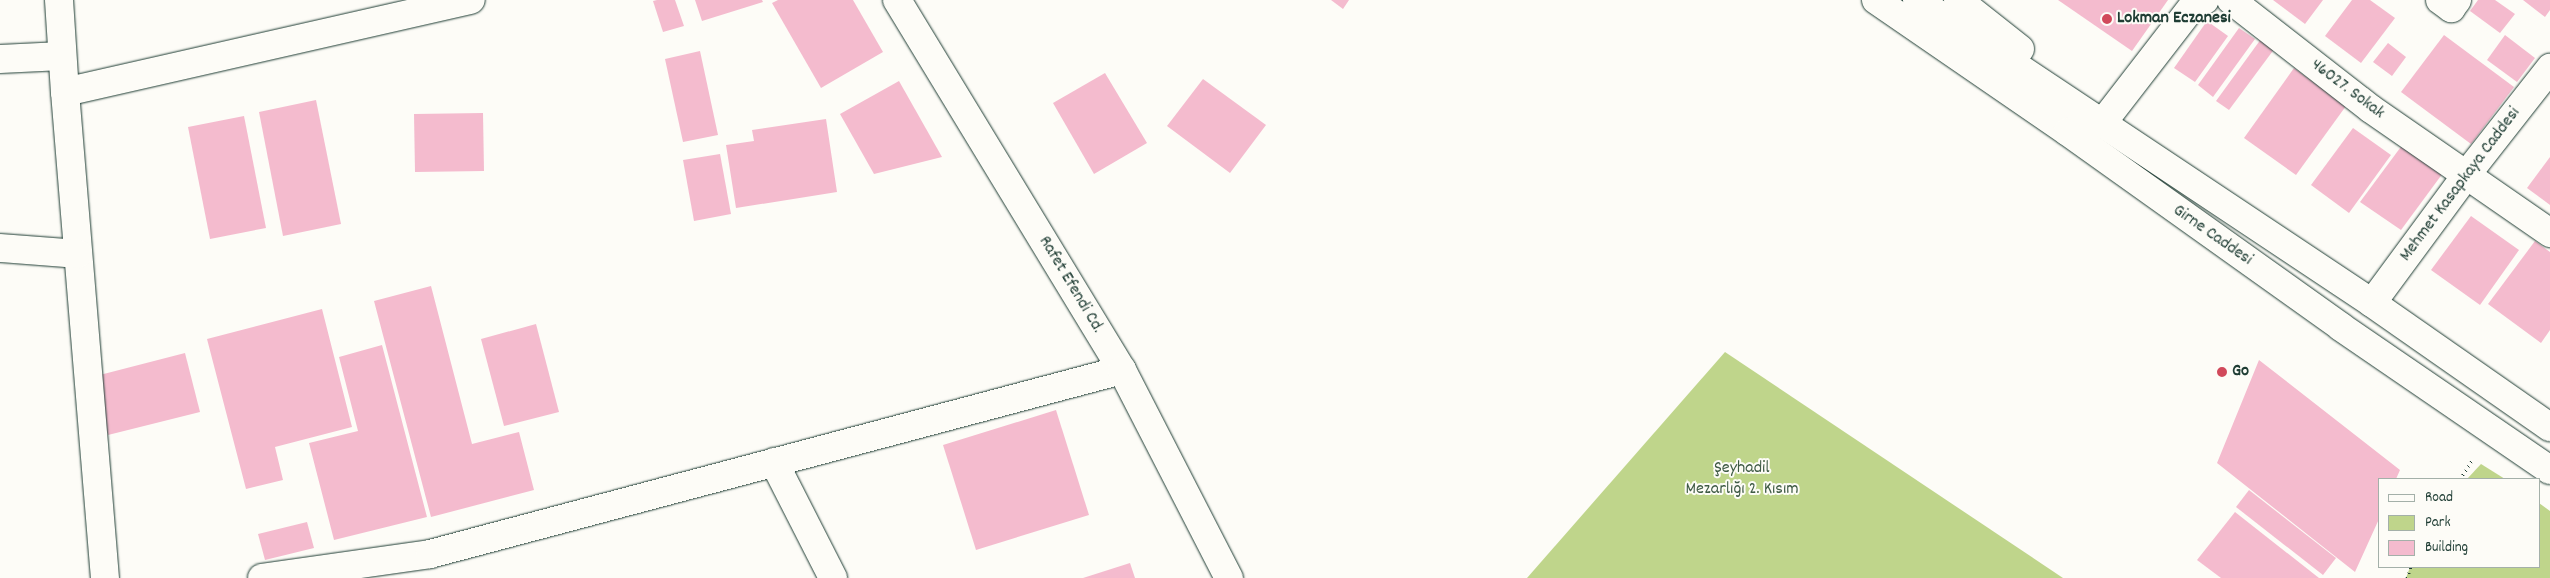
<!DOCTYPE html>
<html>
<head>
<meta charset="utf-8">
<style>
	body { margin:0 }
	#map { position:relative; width:2550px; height:578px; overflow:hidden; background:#fdfcf7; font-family:Dekko,sans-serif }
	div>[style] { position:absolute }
	.green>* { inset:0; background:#bfd58b }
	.building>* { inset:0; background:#f4bbce }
	.path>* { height:3px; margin-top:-1.5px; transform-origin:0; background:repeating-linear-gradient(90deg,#1f3d34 0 1px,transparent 0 5px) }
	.roads { filter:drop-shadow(0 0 1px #1f3d34) drop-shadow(0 0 1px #1f3d34) }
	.minor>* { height:28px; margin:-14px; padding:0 14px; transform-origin:14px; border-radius:14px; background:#fdfcf7 }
	.secondary>* { height:28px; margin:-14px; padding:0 14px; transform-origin:14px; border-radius:14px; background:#fdfcf7 }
	.dots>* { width:14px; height:14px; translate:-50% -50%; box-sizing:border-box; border:2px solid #fdfcf7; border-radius:50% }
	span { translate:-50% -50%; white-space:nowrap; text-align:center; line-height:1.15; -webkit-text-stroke:4px #fdfcf7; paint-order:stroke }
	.poi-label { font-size:18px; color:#1f3d34; font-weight:700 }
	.left { translate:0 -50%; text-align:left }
	.street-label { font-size:18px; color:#1f3d34 }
	.park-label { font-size:18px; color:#3f5b45 }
	.legend { position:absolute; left:2378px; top:478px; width:162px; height:90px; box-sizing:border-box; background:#fdfcf7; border:1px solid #a4b0a9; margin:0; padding:6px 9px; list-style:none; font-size:15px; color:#1f3d34 }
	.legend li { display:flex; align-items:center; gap:10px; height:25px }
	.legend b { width:25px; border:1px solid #a4b0a9 }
</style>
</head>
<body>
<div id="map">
	<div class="green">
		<div style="clip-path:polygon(1725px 352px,2063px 578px,1527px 578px)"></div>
		<div style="clip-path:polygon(2481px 464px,2505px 479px,2467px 479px)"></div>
		<div style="clip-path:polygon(2539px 503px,2550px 511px,2550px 578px,2406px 578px,2410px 567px,2539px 567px)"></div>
	</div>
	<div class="building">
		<div style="clip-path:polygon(657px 0,675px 0,684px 26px,663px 32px,653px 1px)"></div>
		<div style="clip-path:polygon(695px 0,762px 0,763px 2px,702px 21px)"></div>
		<div style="clip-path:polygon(778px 0,853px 0,883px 52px,821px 88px,772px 3px)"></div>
		<div style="clip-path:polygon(1331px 0,1349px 0,1343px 9px)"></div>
		<div style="clip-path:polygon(2058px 0,2168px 0,2132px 51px)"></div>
		<div style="clip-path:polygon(2273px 0,2323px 0,2305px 24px)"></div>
		<div style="clip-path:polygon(2352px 0,2370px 0,2395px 18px,2361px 63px,2325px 36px)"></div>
		<div style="clip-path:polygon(2478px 0,2495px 0,2515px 14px,2500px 33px,2470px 11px)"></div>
		<div style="clip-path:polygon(2523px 0,2550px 0,2550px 10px,2545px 17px)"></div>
		<div style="clip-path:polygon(2207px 21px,2228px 36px,2195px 82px,2174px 68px)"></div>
		<div style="clip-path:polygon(2239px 28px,2255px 39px,2213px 97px,2198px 85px)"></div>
		<div style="clip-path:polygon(2444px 35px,2514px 87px,2471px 144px,2401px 92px)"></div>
		<div style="clip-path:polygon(2505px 35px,2535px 58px,2517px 82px,2487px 60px)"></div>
		<div style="clip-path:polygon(2261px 39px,2275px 48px,2229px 110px,2216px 101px)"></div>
		<div style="clip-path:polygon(2388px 43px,2406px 57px,2392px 76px,2373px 62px)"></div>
		<div style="clip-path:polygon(700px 51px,718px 135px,683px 142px,665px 59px)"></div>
		<div style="clip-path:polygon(2294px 68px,2346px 106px,2296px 175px,2244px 138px)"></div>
		<div style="clip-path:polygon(1105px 73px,1147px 143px,1094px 174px,1053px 103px)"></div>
		<div style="clip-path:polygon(1203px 79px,1266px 125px,1230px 173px,1167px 126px)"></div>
		<div style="clip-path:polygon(899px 81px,942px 157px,874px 174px,840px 114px)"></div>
		<div style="clip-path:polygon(316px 100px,341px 224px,283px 236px,259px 112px)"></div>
		<div style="clip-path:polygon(483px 113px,484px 171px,415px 172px,414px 114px)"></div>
		<div style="clip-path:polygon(244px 116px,266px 228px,210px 239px,188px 127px)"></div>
		<div style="clip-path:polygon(826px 119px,837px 192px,736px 208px,726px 145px,754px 141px,752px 130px)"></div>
		<div style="clip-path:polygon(2353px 128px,2391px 155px,2349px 213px,2311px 185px)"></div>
		<div style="clip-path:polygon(2403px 144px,2443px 173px,2401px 230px,2360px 202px)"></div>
		<div style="clip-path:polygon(720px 154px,731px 214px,694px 221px,683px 160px)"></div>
		<div style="clip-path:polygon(2550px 157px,2550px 205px,2527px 188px)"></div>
		<div style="clip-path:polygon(2471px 216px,2519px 250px,2480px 305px,2431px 270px)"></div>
		<div style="clip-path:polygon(2535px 241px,2550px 252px,2550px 330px,2541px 343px,2488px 304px)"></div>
		<div style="clip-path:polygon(431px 286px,472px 444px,519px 432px,534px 490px,431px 517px,374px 301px)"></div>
		<div style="clip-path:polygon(322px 309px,352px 427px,275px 447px,283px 480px,246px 489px,207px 339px)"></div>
		<div style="clip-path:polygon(536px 324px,559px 412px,504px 426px,481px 339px)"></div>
		<div style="clip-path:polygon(382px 345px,427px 517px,334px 540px,309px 443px,358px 431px,339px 357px)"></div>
		<div style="clip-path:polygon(185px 353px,200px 412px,108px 435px,92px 377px)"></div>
		<div style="clip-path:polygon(2259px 360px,2400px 470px,2396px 479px,2379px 479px,2379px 519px,2355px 572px,2217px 463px)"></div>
		<div style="clip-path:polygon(1056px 410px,1089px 515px,976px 550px,943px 445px)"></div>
		<div style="clip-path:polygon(2249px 490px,2336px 558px,2323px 575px,2236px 507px)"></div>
		<div style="clip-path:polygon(2235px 512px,2319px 578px,2221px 578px,2197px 560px)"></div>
		<div style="clip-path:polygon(307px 522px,314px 548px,265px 560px,258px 534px)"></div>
		<div style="clip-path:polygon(1130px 563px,1135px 578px,1083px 578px)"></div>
	</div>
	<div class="path">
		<div style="left:2460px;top:479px;width:24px;rotate:-57deg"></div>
		<div style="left:2407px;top:578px;width:12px;rotate:-70deg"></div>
	</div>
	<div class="roads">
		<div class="minor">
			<div style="left:59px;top:0;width:92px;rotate:86.3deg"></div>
			<div style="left:65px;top:92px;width:488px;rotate:85.3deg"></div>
			<div style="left:2231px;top:0;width:177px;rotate:37.9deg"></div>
			<div style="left:2371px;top:109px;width:218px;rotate:34.7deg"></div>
			<div style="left:2440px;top:0;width:14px;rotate:36deg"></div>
			<div style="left:2451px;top:8px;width:10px;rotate:-53deg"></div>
			<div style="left:0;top:59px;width:62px;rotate:-2.8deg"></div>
			<div style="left:65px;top:92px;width:416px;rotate:-12.8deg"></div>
			<div style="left:2107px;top:117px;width:145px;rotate:-52.3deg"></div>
			<div style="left:2196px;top:2px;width:9px;rotate:-13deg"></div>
			<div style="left:0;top:248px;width:78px;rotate:4.4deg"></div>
			<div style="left:2372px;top:303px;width:160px;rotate:-53.6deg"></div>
			<div style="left:2467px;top:174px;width:135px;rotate:-51.9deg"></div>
			<div style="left:774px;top:462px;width:130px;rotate:63deg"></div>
			<div style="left:262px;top:578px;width:170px;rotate:-8.1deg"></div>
			<div style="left:430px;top:554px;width:716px;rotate:-14.89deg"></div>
		</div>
		<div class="secondary">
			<div style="left:897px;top:0;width:433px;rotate:58.7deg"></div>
			<div style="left:1122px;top:370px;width:234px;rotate:62.8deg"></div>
			<div style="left:1876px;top:0;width:233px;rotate:34.5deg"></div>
			<div style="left:2068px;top:132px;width:335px;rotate:35.5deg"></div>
			<div style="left:2341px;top:327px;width:253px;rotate:34.4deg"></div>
			<div style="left:1917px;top:0;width:547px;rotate:33.66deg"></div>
			<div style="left:2372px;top:303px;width:217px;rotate:34.9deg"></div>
			<div style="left:1958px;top:0;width:79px;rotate:38.3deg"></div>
		</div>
	</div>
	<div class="dots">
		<div style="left:2107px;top:19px;background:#d1495b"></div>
		<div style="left:2222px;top:372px;background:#d1495b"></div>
	</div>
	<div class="poi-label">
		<span class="left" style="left:2117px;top:19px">Lokman Eczanesi</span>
		<span class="left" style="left:2232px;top:372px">Go</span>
	</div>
	<div class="street-label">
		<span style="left:2347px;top:90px;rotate:37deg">46027. Sokak</span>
		<span style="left:2461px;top:185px;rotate:-53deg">Mehmet Kasapkaya Caddesi</span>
		<span style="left:2212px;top:236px;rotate:35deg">Girne Caddesi</span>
		<span style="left:1070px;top:285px;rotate:59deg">Rafet Efendi Cd.</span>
	</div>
	<div class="park-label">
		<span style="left:1742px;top:480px">Şeyhadil<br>Mezarlığı 2. Kısım</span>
	</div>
	<ul class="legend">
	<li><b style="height:6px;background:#fdfcf7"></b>Road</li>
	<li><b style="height:14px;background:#bfd58b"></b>Park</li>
	<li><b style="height:14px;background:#f4bbce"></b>Building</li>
	</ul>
</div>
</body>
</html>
